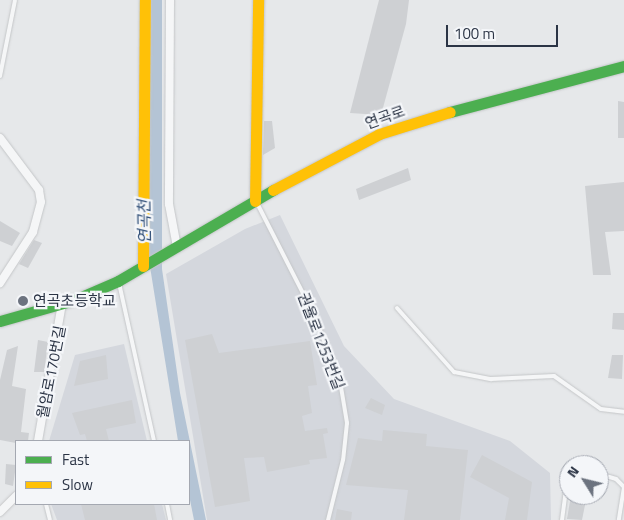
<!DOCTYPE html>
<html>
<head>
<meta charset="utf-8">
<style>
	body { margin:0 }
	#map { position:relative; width:624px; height:520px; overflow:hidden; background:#e6e8ea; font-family:"Titillium Web","Noto Sans KR",sans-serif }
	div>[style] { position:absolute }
	.built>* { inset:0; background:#d4d7dd }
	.water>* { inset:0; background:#b4c4d5 }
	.building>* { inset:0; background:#ced0d3 }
	.roads { filter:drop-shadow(0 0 1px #c4c6c8) drop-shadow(0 0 1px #c4c6c8) }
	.lane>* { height:4px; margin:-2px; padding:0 2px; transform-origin:2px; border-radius:2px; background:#f5f6f7 }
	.street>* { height:8px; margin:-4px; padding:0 4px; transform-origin:4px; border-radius:4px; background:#f5f6f7 }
	.fast>* { height:11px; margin:-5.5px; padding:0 5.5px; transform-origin:5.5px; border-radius:5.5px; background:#4caf50 }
	.slow>* { height:11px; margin:-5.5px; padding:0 5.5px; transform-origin:5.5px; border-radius:5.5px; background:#ffc107 }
	.dots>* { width:14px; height:14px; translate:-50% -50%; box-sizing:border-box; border:2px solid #f4f6f9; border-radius:50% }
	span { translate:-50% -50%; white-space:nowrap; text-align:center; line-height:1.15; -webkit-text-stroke:4.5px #f4f6f9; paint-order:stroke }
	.street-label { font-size:15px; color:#2b3445 }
	.poi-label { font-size:15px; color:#2b3445 }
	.left { translate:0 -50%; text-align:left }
	.water-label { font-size:16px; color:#34527a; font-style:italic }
	.legend { position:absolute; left:15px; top:440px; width:175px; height:65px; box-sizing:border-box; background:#f4f6f9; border:1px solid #a4a8b1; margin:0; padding:6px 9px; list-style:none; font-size:15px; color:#2b3445 }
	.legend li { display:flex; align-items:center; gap:10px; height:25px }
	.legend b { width:25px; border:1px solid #a4a8b1 }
	.north { position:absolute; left:559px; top:455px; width:50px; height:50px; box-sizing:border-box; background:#f4f6f9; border:1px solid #a4a8b1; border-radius:50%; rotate:306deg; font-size:14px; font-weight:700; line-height:20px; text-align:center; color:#2b3445 }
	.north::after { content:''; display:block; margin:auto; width:18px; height:22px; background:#6c737f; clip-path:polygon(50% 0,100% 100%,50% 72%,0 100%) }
	.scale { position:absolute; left:446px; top:25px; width:112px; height:22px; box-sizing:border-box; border:2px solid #2b3445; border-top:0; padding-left:6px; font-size:15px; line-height:18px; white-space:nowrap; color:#2b3445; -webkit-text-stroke:4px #f4f6f9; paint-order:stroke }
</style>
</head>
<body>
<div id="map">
	<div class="built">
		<div style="clip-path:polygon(280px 215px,344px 346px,394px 399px,510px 441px,550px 473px,551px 520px,207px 520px,166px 274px,245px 229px)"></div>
		<div style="clip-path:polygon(124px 344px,147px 441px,49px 441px,75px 355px)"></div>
		<div style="clip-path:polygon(51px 504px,162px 504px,166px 520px,57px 520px)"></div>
	</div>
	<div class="water">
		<div style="clip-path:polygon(151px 0,162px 0,162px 269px,180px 393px,206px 520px,194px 520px,189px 495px,189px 441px,178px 441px,147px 248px)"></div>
	</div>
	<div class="building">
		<div style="clip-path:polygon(379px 0,409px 0,406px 24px,381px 115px,350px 113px)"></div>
		<div style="clip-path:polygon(618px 101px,624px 102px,624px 138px,618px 138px)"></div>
		<div style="clip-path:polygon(264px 121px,272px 121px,275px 148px,263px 155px)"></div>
		<div style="clip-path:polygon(408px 168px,411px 180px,359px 200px,356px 189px)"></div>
		<div style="clip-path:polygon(624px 182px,624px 231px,605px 232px,611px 275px,593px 275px,585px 186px)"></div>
		<div style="clip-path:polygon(0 221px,20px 233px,12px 246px,0 241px)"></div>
		<div style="clip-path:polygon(34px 240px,42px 243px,28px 268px,19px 264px)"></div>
		<div style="clip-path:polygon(613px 313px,624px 313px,624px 330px,612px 329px)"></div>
		<div style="clip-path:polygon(212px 334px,219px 353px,310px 341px,317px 385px,308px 386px,312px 413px,302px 416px,305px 431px,327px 428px,328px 433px,323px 434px,327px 458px,309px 460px,310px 464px,267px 472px,264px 457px,244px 458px,250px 501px,215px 507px,185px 340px)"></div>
		<div style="clip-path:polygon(38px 340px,48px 342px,44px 372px,34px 372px)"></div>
		<div style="clip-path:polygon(18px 346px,12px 386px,26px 389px,21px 432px,29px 433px,28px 441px,16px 443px,0 440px,0 380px,7px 350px)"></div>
		<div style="clip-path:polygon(106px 355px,108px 379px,74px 386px,80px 361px)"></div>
		<div style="clip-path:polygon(612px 355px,623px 355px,622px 379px,608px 378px)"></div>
		<div style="clip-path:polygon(371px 398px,385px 405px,382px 415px,365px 408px)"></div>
		<div style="clip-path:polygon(132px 400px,136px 423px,106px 429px,109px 441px,87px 441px,85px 434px,80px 435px,72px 413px)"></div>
		<div style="clip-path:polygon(383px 430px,427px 434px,426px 446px,468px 450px,460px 520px,404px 520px,408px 490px,346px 485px,358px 438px,382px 441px)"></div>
		<div style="clip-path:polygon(482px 455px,532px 482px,527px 520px,505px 520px,509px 498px,470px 477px)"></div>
		<div style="clip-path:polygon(6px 464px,16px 465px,13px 486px,5px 484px)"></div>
		<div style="clip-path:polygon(599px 478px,607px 480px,607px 490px,599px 489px)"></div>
		<div style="clip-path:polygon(571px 495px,587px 495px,582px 520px,567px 519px)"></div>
		<div style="clip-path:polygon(81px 504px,154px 504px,157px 520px,85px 520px)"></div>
		<div style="clip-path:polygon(337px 509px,352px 512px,351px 520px,335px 520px)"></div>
	</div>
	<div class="roads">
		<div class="lane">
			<div style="left:0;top:76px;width:77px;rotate:-78.8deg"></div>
			<div style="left:257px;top:203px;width:123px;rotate:63deg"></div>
			<div style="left:313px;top:313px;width:73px;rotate:68.3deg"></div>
			<div style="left:340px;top:381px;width:43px;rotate:80.5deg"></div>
			<div style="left:347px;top:423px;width:37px;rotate:96deg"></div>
			<div style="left:343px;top:460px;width:62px;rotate:104deg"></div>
			<div style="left:119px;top:283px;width:162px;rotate:77.5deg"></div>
			<div style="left:397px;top:308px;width:86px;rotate:48.3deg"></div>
			<div style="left:454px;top:372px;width:38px;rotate:11deg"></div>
			<div style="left:491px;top:379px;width:63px;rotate:-2.7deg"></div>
			<div style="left:554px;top:376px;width:57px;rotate:35.1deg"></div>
			<div style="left:601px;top:409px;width:23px;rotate:7deg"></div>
			<div style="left:599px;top:474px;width:18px;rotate:16deg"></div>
			<div style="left:616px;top:479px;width:11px;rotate:45deg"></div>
			<div style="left:624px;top:487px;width:33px;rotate:99deg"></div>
			<div style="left:46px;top:504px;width:16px;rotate:76deg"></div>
			<div style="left:167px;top:504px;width:16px;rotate:79deg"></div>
			<div style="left:562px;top:520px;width:53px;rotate:-82.5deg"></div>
		</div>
		<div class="street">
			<div style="left:170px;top:0;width:204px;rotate:90.3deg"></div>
			<div style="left:169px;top:204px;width:44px;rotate:79.5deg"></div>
			<div style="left:0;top:138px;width:65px;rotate:53.1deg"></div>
			<div style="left:39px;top:190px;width:12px;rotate:81deg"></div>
			<div style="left:41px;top:202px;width:31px;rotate:105deg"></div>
			<div style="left:33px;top:232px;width:61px;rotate:122.9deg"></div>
			<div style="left:38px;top:441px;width:140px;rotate:-80.1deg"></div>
			<div style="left:0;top:512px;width:23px;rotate:-45deg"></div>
		</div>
		<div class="fast">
			<div style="left:450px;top:112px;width:180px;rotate:-14.8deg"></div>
			<div style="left:0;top:321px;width:77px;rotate:-15.8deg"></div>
			<div style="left:74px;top:300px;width:48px;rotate:-23.4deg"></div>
			<div style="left:118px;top:281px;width:180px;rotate:-30.4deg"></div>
		</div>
		<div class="slow">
			<div style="left:273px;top:190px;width:120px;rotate:-27.8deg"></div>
			<div style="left:379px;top:134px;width:74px;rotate:-17.2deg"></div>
			<div style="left:255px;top:201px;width:201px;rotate:-89.1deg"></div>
			<div style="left:143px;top:266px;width:266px;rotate:-89.6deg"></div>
		</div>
	</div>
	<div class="dots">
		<div style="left:23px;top:301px;background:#6c737f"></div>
	</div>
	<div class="street-label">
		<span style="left:385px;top:117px;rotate:-20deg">연곡로</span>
		<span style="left:321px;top:341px;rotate:69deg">권율로1253번길</span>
		<span style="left:51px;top:372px;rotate:-79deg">월암로170번길</span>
	</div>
	<div class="poi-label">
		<span class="left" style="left:33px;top:301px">연곡초등학교</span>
	</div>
	<div class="water-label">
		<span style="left:144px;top:222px;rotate:-91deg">연곡천</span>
	</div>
	<ul class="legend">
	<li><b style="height:6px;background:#4caf50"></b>Fast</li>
	<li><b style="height:6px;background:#ffc107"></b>Slow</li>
	</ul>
	<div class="north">N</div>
	<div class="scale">100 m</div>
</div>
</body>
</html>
